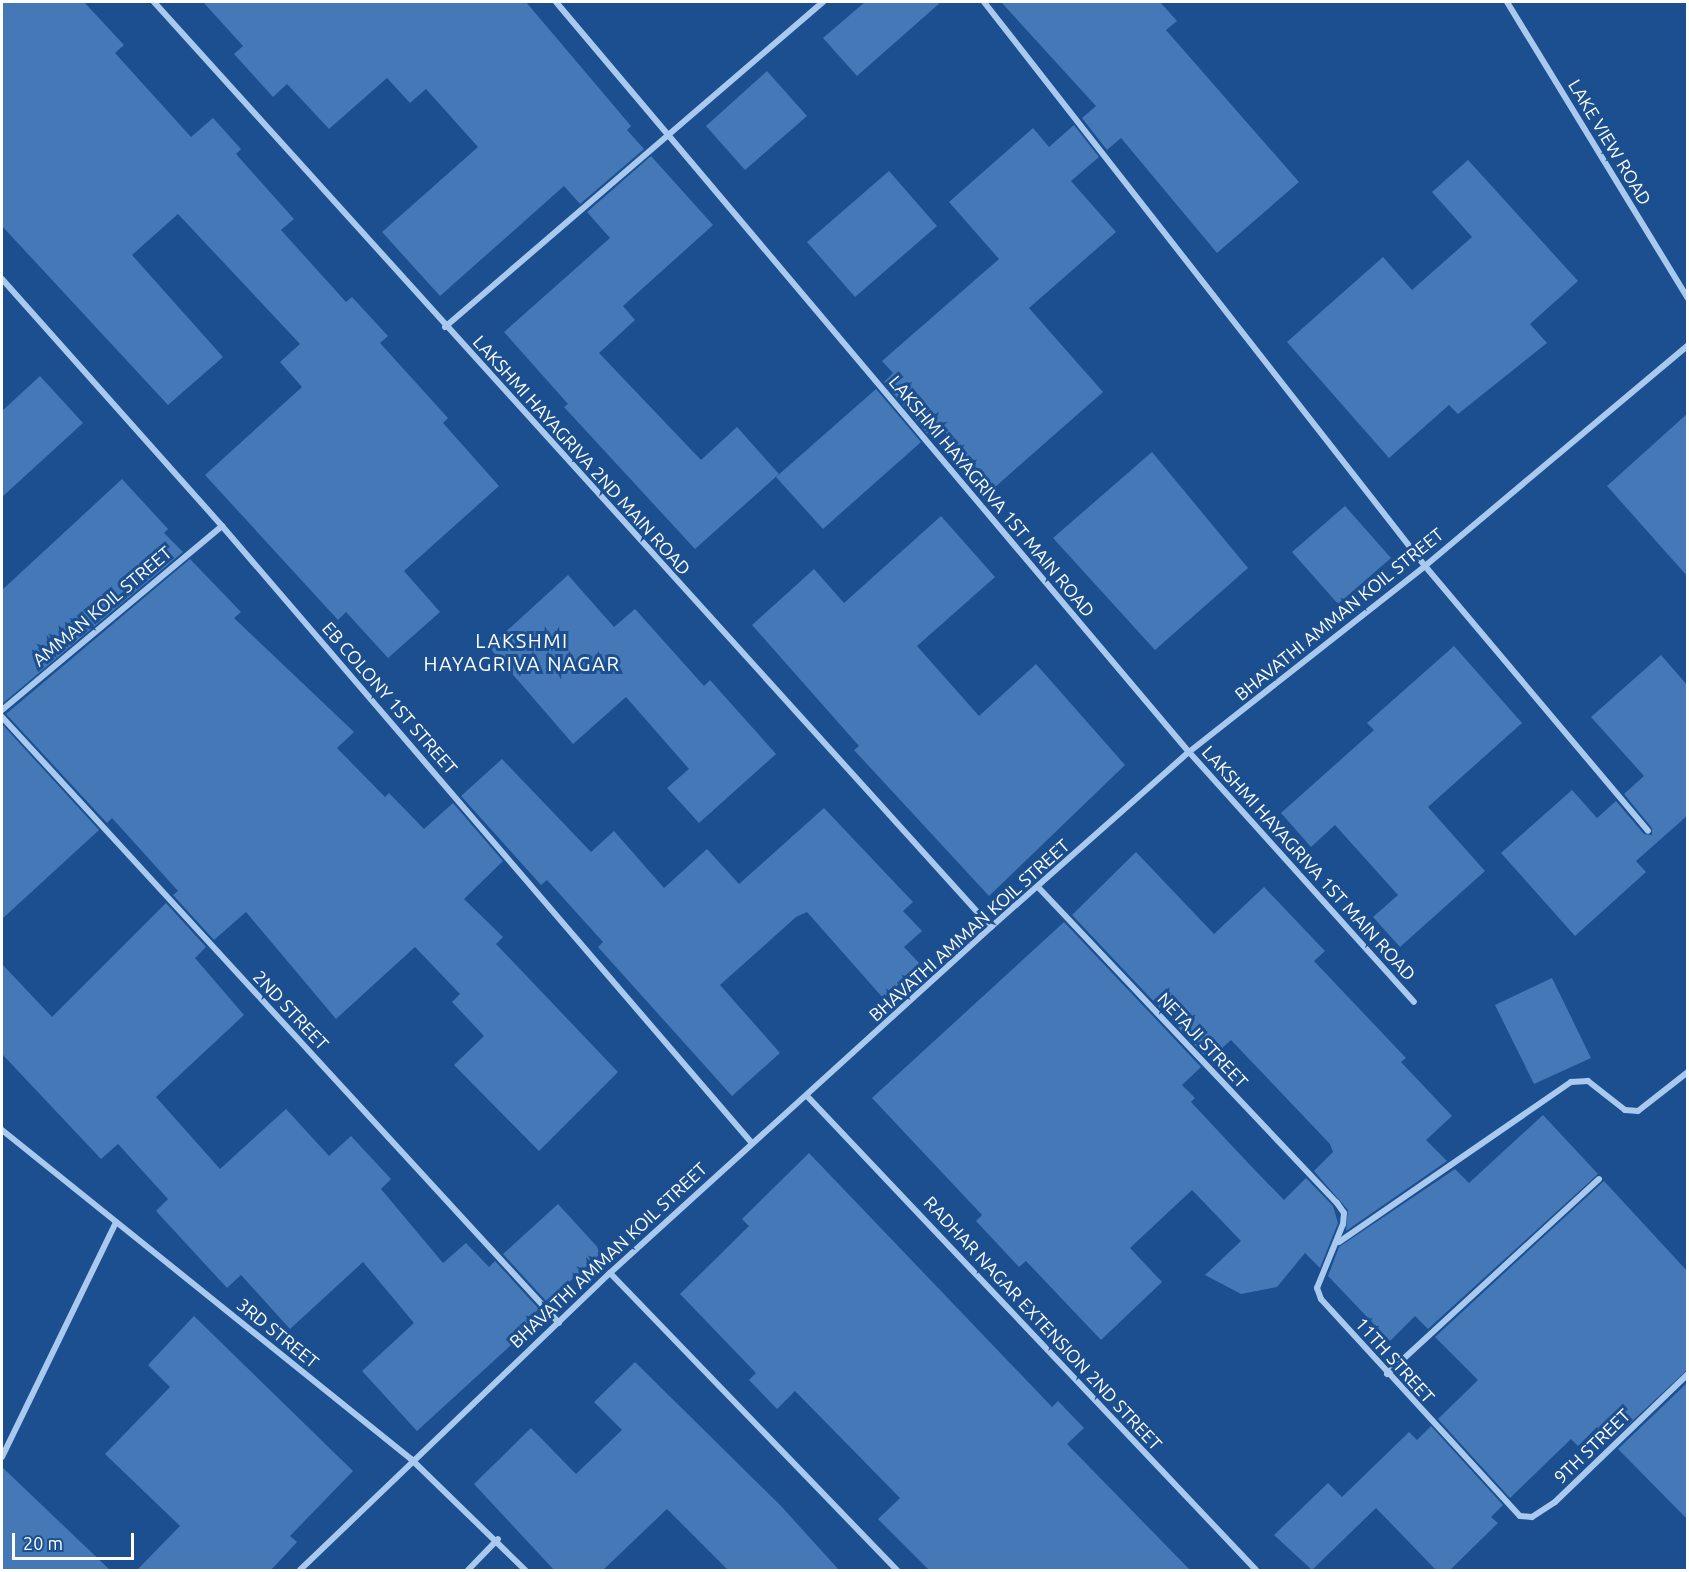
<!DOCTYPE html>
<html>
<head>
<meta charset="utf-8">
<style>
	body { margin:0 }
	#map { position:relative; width:1689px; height:1572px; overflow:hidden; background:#1b4f8f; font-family:Ubuntu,sans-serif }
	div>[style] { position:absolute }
	.building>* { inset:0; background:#4478b7 }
	.street>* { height:6px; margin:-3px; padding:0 3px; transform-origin:3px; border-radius:3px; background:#a9c9ee }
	span { translate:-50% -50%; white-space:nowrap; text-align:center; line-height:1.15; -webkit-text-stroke:6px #1b4f8f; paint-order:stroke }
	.street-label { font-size:18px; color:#fff }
	.neighbourhood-label { font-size:20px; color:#fff; letter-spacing:1.5px }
	.frame { position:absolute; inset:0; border:3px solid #fff; pointer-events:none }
	.scale { position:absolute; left:12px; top:1533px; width:122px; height:27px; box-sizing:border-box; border:3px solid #fff; border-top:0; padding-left:8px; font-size:18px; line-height:21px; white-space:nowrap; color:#fff; -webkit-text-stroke:4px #1b4f8f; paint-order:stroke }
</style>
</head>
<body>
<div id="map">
	<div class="building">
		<div style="clip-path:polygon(2px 2px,84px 2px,124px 45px,115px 53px,191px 137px,213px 118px,241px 149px,236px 154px,294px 219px,281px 230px,346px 302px,352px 297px,388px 336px,380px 343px,448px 418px,443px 423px,499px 486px,404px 571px,440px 612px,388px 658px,346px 612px,338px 620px,205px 475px,302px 387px,280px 362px,300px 344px,178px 214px,132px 255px,223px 357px,168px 405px,2px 226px)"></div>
		<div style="clip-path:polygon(203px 2px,526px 2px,631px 126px,627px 130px,644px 149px,580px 204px,564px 186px,440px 296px,382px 232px,478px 147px,426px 89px,410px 103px,387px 78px,329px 129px,287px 84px,273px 97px,234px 54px,243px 46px)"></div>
		<div style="clip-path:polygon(865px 2px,941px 2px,857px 76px,823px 38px)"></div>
		<div style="clip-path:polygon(1001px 2px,1160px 2px,1177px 21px,1166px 30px,1299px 182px,1217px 253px,1121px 138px,1107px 150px,1082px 118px,1096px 106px)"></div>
		<div style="clip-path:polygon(767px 71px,807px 116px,745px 170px,706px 126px)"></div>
		<div style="clip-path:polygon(1074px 125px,1099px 157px,1071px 181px,1116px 232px,1029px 308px,1103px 392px,994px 488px,939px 425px,928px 435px,884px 382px,893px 373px,882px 361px,999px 259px,949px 202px,1033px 128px,1049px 147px)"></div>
		<div style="clip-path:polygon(651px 156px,713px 225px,623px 306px,635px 320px,599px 353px,701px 460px,737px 427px,779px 474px,695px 549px,564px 407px,568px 404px,504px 332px,610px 238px,587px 212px)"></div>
		<div style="clip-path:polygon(1468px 160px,1578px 281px,1530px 324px,1547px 343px,1458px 414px,1449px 405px,1389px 458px,1287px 342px,1383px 257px,1412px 290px,1472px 237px,1432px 192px)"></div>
		<div style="clip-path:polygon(889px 171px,937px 226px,855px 297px,807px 242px)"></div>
		<div style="clip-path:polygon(40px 376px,83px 423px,2px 497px,2px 411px)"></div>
		<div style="clip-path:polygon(876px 389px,921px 442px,823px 529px,776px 477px)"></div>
		<div style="clip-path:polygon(1688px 413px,1688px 577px,1607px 486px)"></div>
		<div style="clip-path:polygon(1152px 452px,1248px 568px,1155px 650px,1053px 538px)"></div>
		<div style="clip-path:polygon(122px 479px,168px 529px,164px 533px,183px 552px,2px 704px,2px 590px)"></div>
		<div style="clip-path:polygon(1345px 506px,1391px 558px,1338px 604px,1292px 552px)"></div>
		<div style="clip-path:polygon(941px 516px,995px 577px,917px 646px,979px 716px,1036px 664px,1125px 765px,989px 896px,854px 750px,859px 746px,752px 625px,814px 569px,844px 603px)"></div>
		<div style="clip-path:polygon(190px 559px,241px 612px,234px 618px,354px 732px,337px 748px,385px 797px,389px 793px,424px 829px,453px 803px,503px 861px,464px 899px,503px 937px,496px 944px,618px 1072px,539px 1151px,454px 1065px,484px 1036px,452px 1002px,460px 994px,415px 947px,336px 1019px,246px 912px,214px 940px,173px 895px,178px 891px,112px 818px,107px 823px,6px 714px)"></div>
		<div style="clip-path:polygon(568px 575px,614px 627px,635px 609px,704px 686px,710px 680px,776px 754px,699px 823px,667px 788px,689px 769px,626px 697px,573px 744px,489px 647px)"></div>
		<div style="clip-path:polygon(1454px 646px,1522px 723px,1428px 807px,1485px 871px,1400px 947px,1373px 917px,1398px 895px,1335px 825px,1311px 847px,1281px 813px,1374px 730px,1367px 723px)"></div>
		<div style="clip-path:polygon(1661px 655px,1688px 686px,1688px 815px,1636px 861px,1646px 872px,1575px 936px,1501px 853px,1572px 790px,1597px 818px,1616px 801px,1644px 834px,1652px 835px,1652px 828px,1624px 794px,1644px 776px,1591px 717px)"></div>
		<div style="clip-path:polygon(2px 724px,99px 830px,2px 919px)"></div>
		<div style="clip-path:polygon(502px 759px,591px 852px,614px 831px,664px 888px,707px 849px,739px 884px,824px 808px,913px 902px,903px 911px,922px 931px,904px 947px,921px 965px,883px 998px,807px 912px,796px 917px,720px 985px,780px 1053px,732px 1096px,598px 947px,603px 942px,547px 880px,541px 885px,461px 796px)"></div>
		<div style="clip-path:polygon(1136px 852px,1214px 934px,1264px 887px,1325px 951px,1314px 961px,1406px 1058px,1401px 1062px,1452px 1116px,1426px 1140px,1447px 1161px,1346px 1231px,1348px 1210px,1314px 1171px,1333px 1152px,1330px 1144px,1231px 1040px,1209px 1060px,1072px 915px)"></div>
		<div style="clip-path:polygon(166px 903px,206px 947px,195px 958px,244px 1015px,156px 1097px,220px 1169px,286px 1109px,329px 1156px,351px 1136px,391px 1179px,381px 1189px,443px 1263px,466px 1243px,489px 1267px,495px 1261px,539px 1309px,527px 1319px,533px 1325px,417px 1431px,362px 1371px,414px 1323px,363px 1262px,290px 1329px,241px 1275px,227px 1288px,156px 1211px,168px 1199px,118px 1144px,101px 1159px,2px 1054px,2px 964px,52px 1017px)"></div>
		<div style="clip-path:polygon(1064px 922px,1201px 1067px,1182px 1085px,1195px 1098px,1191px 1102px,1250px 1165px,1284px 1200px,1306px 1178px,1333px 1206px,1338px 1223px,1320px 1268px,1305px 1253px,1277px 1287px,1241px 1294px,1205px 1275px,1241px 1241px,1192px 1190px,1130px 1248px,1162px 1282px,1101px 1340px,1026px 1261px,1019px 1267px,976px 1221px,982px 1215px,872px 1098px)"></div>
		<div style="clip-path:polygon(1552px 978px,1591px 1058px,1534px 1084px,1495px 1005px)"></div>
		<div style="clip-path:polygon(1543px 1115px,1598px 1174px,1428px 1329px,1415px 1316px,1390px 1341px,1328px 1276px,1339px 1247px,1455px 1169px,1469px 1183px)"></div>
		<div style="clip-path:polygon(809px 1153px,1052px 1407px,1058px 1401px,1084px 1428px,1067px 1444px,1190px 1570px,929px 1570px,878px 1519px,900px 1498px,795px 1391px,777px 1409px,749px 1380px,756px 1373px,680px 1294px,749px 1226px,742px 1219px)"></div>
		<div style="clip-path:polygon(1604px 1181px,1688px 1272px,1688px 1369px,1611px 1441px,1597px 1427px,1578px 1446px,1571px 1439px,1510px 1498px,1438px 1419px,1478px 1380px,1435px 1337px)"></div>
		<div style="clip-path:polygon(558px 1204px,602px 1252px,547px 1302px,503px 1254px)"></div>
		<div style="clip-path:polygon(194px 1316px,353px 1471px,290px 1536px,297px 1542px,271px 1570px,137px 1570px,180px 1526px,105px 1454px,170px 1387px,148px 1365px)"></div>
		<div style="clip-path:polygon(635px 1362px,781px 1506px,839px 1570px,728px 1570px,667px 1509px,603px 1570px,554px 1570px,474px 1484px,531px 1428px,576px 1474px,622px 1430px,594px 1402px)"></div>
		<div style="clip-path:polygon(1688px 1382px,1688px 1520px,1618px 1449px)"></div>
		<div style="clip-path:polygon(1431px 1426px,1503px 1505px,1491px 1517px,1498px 1523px,1450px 1570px,1436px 1570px,1376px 1508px,1312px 1570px,1274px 1535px,1328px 1483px,1342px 1497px,1409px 1432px,1417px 1440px)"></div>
		<div style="clip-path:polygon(2px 1467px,110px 1570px,2px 1570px)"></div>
	</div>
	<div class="street">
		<div style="left:154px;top:2px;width:1247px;rotate:47.86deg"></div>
		<div style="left:556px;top:2px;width:981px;rotate:49.84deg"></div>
		<div style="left:1189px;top:752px;width:336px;rotate:48deg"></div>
		<div style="left:984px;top:2px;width:716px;rotate:51.98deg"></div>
		<div style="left:1425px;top:566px;width:346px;rotate:49.9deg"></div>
		<div style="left:1507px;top:2px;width:347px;rotate:58.6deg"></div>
		<div style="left:2px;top:279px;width:331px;rotate:48.3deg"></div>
		<div style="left:222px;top:526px;width:812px;rotate:49.35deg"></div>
		<div style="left:445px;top:327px;width:499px;rotate:-40.7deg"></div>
		<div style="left:2px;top:710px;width:287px;rotate:-39.9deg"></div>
		<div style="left:2px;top:717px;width:823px;rotate:47.41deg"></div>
		<div style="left:1038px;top:887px;width:435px;rotate:46.6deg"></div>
		<div style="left:1337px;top:1203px;width:12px;rotate:55deg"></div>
		<div style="left:1344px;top:1213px;width:11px;rotate:95deg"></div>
		<div style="left:1343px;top:1224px;width:69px;rotate:112.1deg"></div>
		<div style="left:1317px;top:1288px;width:12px;rotate:70deg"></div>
		<div style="left:1321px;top:1299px;width:294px;rotate:47.5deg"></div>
		<div style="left:1520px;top:1516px;width:12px;rotate:5deg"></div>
		<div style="left:1532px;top:1517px;width:27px;rotate:-33deg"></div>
		<div style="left:1555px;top:1502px;width:185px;rotate:-43.9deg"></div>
		<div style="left:808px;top:1097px;width:651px;rotate:46.55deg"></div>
		<div style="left:2px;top:1130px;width:525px;rotate:38.81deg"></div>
		<div style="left:411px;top:1459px;width:159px;rotate:44.2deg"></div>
		<div style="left:1339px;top:1242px;width:282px;rotate:-34.6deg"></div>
		<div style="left:1571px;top:1082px;width:17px;rotate:-3deg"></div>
		<div style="left:1588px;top:1081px;width:47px;rotate:38.1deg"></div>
		<div style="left:1625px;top:1110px;width:13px;rotate:4deg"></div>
		<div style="left:1638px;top:1111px;width:63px;rotate:-38deg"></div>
		<div style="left:610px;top:1273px;width:413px;rotate:46deg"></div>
		<div style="left:1387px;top:1374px;width:288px;rotate:-42.6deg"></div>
		<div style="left:2px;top:1457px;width:261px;rotate:-64.1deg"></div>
		<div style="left:300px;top:1570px;width:429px;rotate:-43.8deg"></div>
		<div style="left:610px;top:1273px;width:515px;rotate:-42.24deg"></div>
		<div style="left:991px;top:927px;width:264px;rotate:-41.5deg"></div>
		<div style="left:1189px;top:752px;width:300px;rotate:-38.2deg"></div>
		<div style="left:1425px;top:566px;width:344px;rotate:-40deg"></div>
		<div style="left:468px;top:1570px;width:43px;rotate:-45.9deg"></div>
	</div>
	<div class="street-label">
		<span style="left:1610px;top:142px;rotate:59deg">LAKE VIEW ROAD</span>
		<span style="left:582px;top:455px;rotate:48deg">LAKSHMI HAYAGRIVA 2ND MAIN ROAD</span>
		<span style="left:992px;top:496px;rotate:50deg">LAKSHMI HAYAGRIVA 1ST MAIN ROAD</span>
		<span style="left:102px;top:606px;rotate:-40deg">AMMAN KOIL STREET</span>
		<span style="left:1339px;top:614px;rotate:-39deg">BHAVATHI AMMAN KOIL STREET</span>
		<span style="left:390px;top:698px;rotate:49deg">EB COLONY 1ST STREET</span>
		<span style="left:1309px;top:863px;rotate:48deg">LAKSHMI HAYAGRIVA 1ST MAIN ROAD</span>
		<span style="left:969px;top:930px;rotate:-42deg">BHAVATHI AMMAN KOIL STREET</span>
		<span style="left:291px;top:1010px;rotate:47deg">2ND STREET</span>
		<span style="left:1203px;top:1040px;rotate:47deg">NETAJI STREET</span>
		<span style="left:608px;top:1255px;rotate:-43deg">BHAVATHI AMMAN KOIL STREET</span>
		<span style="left:1043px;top:1323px;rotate:47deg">RADHAR NAGAR EXTENSION 2ND STREET</span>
		<span style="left:278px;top:1333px;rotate:39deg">3RD STREET</span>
		<span style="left:1395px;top:1360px;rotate:48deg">11TH STREET</span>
		<span style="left:1592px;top:1446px;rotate:-44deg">9TH STREET</span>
	</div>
	<div class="neighbourhood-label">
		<span style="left:522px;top:652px">LAKSHMI<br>HAYAGRIVA NAGAR</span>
	</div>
	<div class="frame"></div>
	<div class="scale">20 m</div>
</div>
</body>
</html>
